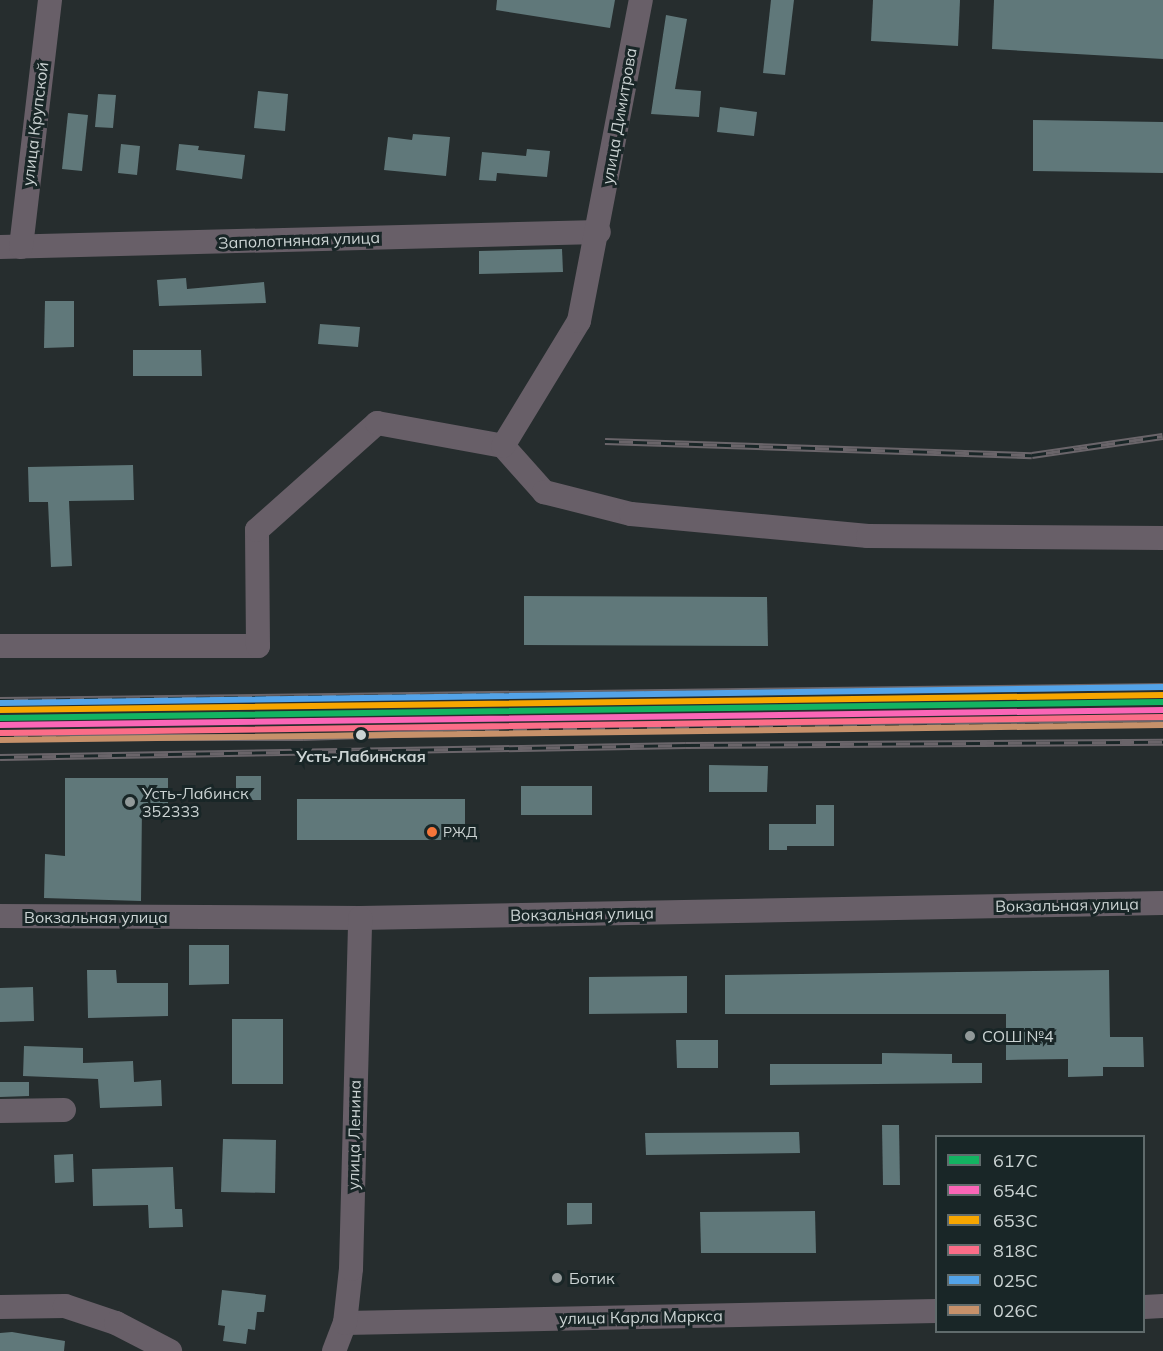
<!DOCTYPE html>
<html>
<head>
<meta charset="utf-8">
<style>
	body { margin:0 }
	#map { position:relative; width:1163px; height:1351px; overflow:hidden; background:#262d2e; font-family:Mulish,sans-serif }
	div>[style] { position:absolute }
	.building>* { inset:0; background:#60787a }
	.minor>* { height:24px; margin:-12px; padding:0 12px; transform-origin:12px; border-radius:12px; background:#685f68 }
	.rail>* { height:7px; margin-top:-3.5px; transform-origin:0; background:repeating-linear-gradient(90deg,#192627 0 14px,#6a656a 0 28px); box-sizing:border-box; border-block:2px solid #6a656a }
	.rail-1>* { height:6px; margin:-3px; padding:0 3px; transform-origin:3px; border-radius:3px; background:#13b361 }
	.rail-2>* { height:6px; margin:-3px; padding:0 3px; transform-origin:3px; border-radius:3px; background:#fa66b7 }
	.rail-3>* { height:6px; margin:-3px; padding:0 3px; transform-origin:3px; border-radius:3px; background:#f7a600 }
	.rail-4>* { height:6px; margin:-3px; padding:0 3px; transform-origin:3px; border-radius:3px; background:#fb6d88 }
	.rail-5>* { height:6px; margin:-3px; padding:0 3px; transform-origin:3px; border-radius:3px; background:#53a3e8 }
	.rail-6>* { height:6px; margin:-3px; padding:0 3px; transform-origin:3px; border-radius:3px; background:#c7916a }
	.dots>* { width:16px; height:16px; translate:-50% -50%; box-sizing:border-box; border:3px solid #192627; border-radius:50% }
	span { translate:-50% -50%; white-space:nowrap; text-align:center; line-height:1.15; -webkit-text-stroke:6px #192627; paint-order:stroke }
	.bus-label { font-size:14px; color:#cbd3d3 }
	.left { translate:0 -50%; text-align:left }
	.street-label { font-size:16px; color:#cbd3d3 }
	.stop-label { font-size:16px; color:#cbd3d3; font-weight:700 }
	.poi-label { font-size:16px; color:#cbd3d3 }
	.legend { position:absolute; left:935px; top:1135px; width:210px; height:198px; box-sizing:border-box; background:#192627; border:2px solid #606b6c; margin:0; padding:8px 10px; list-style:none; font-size:18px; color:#cbd3d3 }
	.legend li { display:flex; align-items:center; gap:12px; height:30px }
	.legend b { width:30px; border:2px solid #606b6c }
</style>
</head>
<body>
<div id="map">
	<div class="building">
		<div style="clip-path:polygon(497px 0,615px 0,610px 28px,496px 10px)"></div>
		<div style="clip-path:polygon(771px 0,794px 0,785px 75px,763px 73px)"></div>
		<div style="clip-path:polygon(873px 0,960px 0,958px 46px,871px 41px)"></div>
		<div style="clip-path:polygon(994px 0,1163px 0,1163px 59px,992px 49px)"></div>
		<div style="clip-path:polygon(666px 15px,687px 19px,675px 89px,701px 91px,699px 117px,651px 114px)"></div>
		<div style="clip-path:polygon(258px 91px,288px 94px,285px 131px,254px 128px)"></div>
		<div style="clip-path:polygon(98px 94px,116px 95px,113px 128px,95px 127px)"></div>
		<div style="clip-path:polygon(720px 107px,757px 112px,754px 136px,717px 132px)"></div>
		<div style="clip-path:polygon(68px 113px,88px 115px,82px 171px,62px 169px)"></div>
		<div style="clip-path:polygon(1033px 120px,1163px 122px,1163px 173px,1033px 171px)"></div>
		<div style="clip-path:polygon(413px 134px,450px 137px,446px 176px,384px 170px,388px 137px,412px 140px)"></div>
		<div style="clip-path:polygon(121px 144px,140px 146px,137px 175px,118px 173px)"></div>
		<div style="clip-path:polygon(179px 144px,199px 146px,198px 150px,245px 155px,242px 179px,176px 170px)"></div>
		<div style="clip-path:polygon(527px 149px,550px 151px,547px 177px,497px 173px,496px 181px,479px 180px,482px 152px,526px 156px)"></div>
		<div style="clip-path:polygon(562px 249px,563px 272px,479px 274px,479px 251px)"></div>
		<div style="clip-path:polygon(186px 278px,187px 289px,264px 282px,266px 303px,159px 306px,157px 280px)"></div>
		<div style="clip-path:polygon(45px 301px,74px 301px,74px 347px,44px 348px)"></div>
		<div style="clip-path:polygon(320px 324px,360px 327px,358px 347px,318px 344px)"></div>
		<div style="clip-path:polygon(133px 350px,201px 350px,202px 376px,133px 376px)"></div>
		<div style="clip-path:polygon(133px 465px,134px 500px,69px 501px,72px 566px,51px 567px,48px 502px,29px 502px,28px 467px)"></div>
		<div style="clip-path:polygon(524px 596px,767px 597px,768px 646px,524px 645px)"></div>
		<div style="clip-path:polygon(709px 765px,768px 766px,767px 792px,709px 792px)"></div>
		<div style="clip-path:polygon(236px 776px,261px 776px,261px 800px,236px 800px)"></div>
		<div style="clip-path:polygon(65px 778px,168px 778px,168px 805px,142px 805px,141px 901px,44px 898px,45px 854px,65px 856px)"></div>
		<div style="clip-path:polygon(521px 786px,592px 786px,592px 815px,521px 815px)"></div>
		<div style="clip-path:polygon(297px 799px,465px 799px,465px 840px,297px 840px)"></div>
		<div style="clip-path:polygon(816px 805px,834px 805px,834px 846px,787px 846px,787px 850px,769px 850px,769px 824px,816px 824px)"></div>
		<div style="clip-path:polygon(189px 945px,229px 945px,229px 984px,189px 985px)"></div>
		<div style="clip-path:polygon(87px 970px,116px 970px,117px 983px,168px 983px,168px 1016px,88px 1018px)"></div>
		<div style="clip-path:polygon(1109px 970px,1110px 1037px,1143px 1037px,1144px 1067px,1103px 1067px,1103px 1076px,1068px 1077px,1068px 1059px,1006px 1060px,1006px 1014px,725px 1014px,725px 975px)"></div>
		<div style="clip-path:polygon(687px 976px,687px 1013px,589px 1014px,589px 977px)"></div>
		<div style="clip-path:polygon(33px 987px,34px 1021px,0 1022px,0 988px)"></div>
		<div style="clip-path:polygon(232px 1019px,283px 1019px,283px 1084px,232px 1084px)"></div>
		<div style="clip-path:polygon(676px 1040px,718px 1040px,718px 1068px,677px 1068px)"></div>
		<div style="clip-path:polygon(24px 1046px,83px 1048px,83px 1063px,133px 1061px,134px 1082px,161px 1080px,162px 1106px,100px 1108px,98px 1079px,23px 1076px)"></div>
		<div style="clip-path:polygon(882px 1053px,952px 1054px,952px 1063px,982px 1063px,982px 1083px,770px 1085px,770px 1064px,882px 1064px)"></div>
		<div style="clip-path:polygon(0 1082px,29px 1082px,29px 1096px,0 1097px)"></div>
		<div style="clip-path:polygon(882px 1125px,899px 1125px,900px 1185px,883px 1185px)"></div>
		<div style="clip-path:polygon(799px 1132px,800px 1153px,646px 1155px,645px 1133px)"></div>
		<div style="clip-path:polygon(223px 1139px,276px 1140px,275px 1193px,221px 1192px)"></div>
		<div style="clip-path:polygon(73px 1154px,74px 1182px,55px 1183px,54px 1155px)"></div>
		<div style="clip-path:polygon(173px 1167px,175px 1209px,182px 1209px,183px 1227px,149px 1228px,148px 1205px,93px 1206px,92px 1169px)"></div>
		<div style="clip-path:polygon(567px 1203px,592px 1203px,592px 1224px,567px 1225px)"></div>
		<div style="clip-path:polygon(815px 1211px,816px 1253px,701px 1253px,700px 1212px)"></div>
		<div style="clip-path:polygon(222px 1290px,266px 1295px,264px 1312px,257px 1312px,255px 1330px,248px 1329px,246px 1344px,223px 1341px,225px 1326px,218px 1325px)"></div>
		<div style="clip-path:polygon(12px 1332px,65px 1341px,64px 1351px,0 1351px,0 1333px)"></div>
	</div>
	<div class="minor">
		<div style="left:0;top:247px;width:599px;rotate:-1.43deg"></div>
		<div style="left:21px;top:247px;width:249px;rotate:-83.3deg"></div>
		<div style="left:503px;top:446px;width:62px;rotate:48.3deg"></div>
		<div style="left:544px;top:492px;width:90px;rotate:14.2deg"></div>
		<div style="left:631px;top:514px;width:238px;rotate:5.3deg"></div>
		<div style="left:868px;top:536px;width:295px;rotate:0.4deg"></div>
		<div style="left:0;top:646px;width:258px"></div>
		<div style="left:258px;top:646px;width:116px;rotate:-90.5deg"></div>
		<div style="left:257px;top:530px;width:161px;rotate:-41.7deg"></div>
		<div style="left:377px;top:423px;width:128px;rotate:10.3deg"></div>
		<div style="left:503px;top:446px;width:146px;rotate:-58.7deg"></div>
		<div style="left:579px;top:321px;width:327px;rotate:-79.1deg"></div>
		<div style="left:0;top:916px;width:360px;rotate:0.3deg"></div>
		<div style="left:360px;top:918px;width:803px;rotate:-1.07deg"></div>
		<div style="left:0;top:1111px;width:64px;rotate:-0.9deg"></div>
		<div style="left:0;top:1307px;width:65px;rotate:-0.9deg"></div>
		<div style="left:65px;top:1306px;width:54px;rotate:18.4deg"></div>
		<div style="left:116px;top:1323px;width:61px;rotate:27.4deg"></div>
		<div style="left:1144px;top:1307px;width:19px;rotate:-3deg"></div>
		<div style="left:345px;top:1323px;width:591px;rotate:-1.16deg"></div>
		<div style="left:334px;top:1351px;width:30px;rotate:-69deg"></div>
		<div style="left:345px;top:1323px;width:54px;rotate:-83.7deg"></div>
		<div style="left:351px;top:1269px;width:351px;rotate:-88.5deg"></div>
	</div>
	<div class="rail">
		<div style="left:605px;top:441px;width:427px;rotate:1.9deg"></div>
		<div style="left:1032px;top:455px;width:132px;rotate:-8.3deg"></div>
		<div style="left:0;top:700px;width:1163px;rotate:-0.69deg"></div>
		<div style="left:0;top:737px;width:303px"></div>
		<div style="left:303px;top:737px;width:246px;rotate:-1.9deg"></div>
		<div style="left:549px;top:729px;width:614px;rotate:-0.56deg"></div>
		<div style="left:0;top:757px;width:686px;rotate:-1deg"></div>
		<div style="left:686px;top:745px;width:477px;rotate:-0.4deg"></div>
	</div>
	<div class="rail-1">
		<div style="left:0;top:718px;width:1163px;rotate:-0.79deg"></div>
	</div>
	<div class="rail-2">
		<div style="left:0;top:725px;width:1163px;rotate:-0.74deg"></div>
	</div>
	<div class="rail-3">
		<div style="left:0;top:710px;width:1163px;rotate:-0.74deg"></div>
	</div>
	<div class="rail-4">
		<div style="left:0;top:733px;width:1163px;rotate:-0.79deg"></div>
	</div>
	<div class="rail-5">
		<div style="left:0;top:703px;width:1163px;rotate:-0.79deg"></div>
	</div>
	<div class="rail-6">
		<div style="left:0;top:740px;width:1163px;rotate:-0.74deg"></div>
	</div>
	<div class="dots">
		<div style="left:361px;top:735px;background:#cbd3d3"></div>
		<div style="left:130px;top:802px;background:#919999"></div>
		<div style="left:432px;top:832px;background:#f5763a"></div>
		<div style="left:970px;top:1036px;background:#919999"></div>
		<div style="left:557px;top:1278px;background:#919999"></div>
	</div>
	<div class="bus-label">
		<span class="left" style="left:443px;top:832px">РЖД</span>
	</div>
	<div class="street-label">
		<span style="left:619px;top:116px;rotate:-80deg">улица Димитрова</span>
		<span style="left:35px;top:124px;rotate:-83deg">улица Крупской</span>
		<span style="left:299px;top:240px;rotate:-2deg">Заполотняная улица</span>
		<span style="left:1067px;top:905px;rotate:-1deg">Вокзальная улица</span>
		<span style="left:582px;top:914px;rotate:-1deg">Вокзальная улица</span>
		<span style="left:96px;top:917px">Вокзальная улица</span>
		<span style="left:354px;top:1135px;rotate:-89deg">улица Ленина</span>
		<span style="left:641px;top:1317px;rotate:-1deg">улица Карла Маркса</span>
	</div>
	<div class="stop-label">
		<span style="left:361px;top:756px">Усть-Лабинская</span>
	</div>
	<div class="poi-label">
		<span class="left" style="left:142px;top:802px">Усть-Лабинск<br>352333</span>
		<span class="left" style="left:982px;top:1036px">СОШ №4</span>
		<span class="left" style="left:569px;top:1278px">Ботик</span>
	</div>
	<ul class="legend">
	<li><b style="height:8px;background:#13b361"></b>617C</li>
	<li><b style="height:8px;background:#fa66b7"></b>654С</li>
	<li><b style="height:8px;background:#f7a600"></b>653С</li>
	<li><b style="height:8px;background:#fb6d88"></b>818С</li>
	<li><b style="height:8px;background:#53a3e8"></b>025С</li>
	<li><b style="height:8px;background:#c7916a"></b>026С</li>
	</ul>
</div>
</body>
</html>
